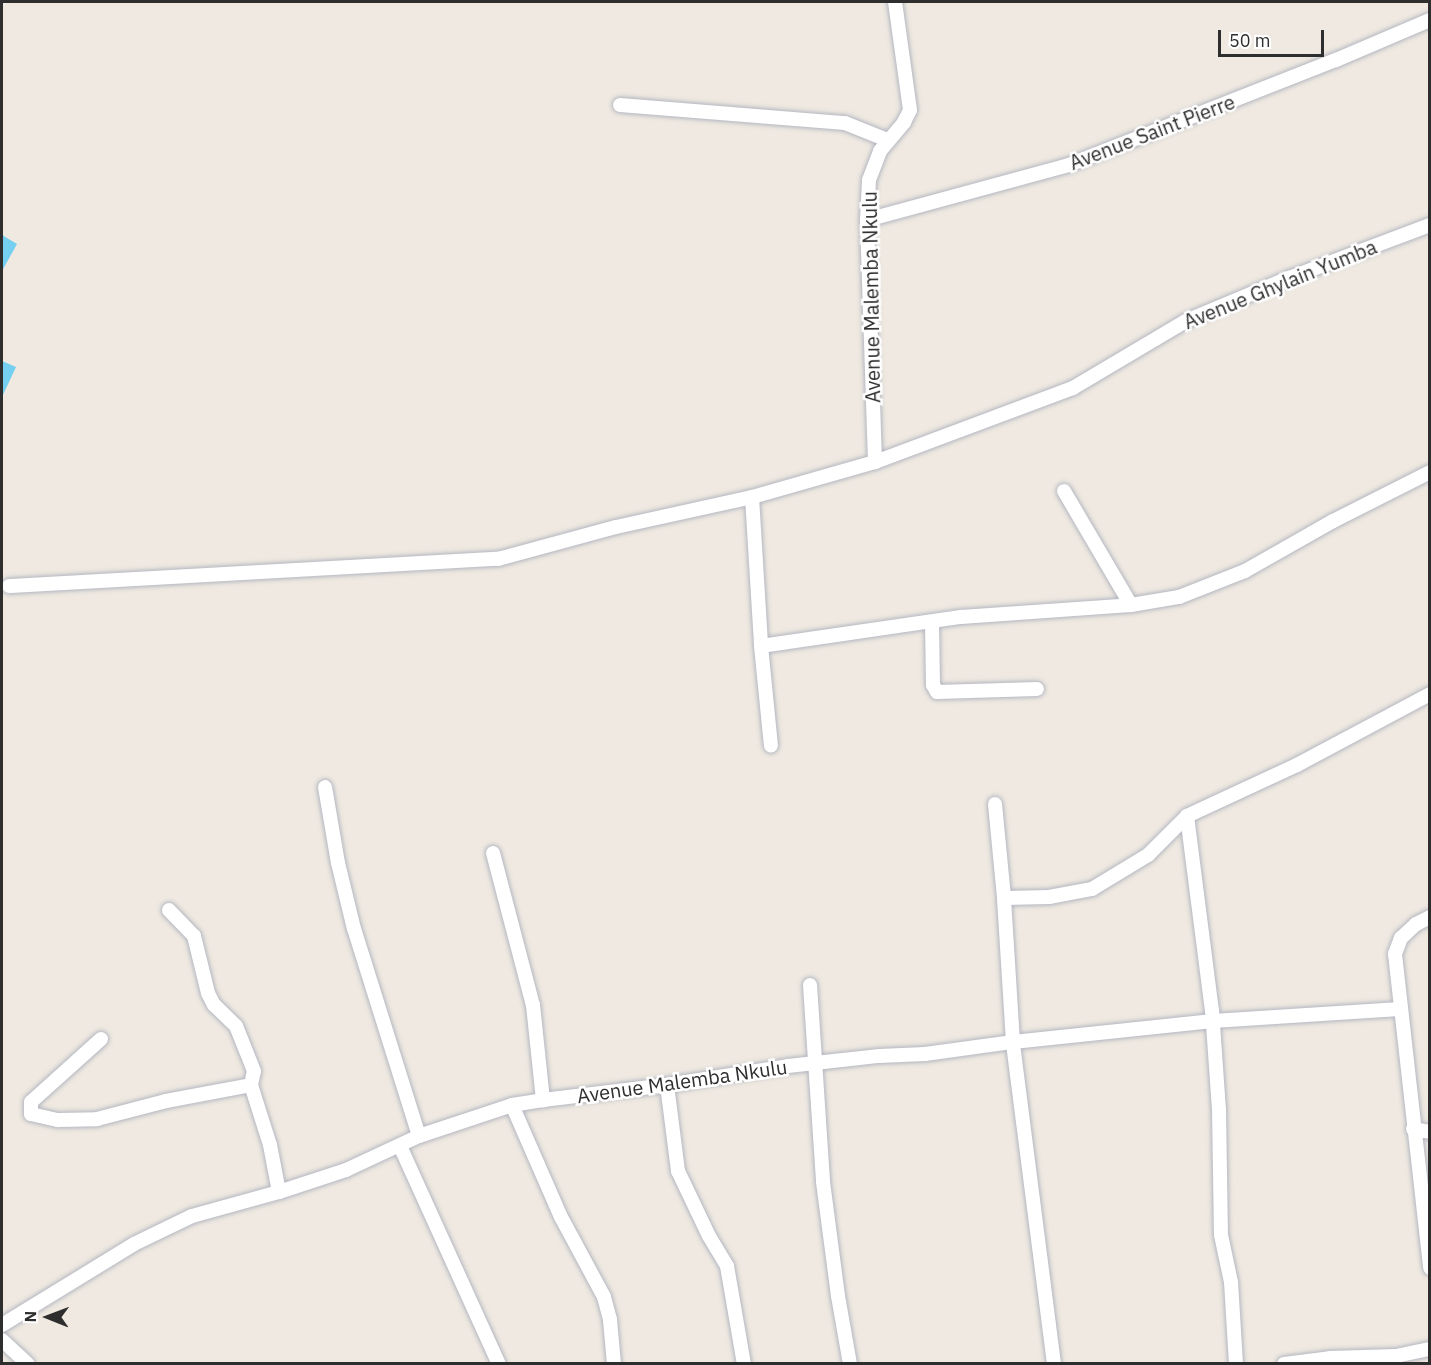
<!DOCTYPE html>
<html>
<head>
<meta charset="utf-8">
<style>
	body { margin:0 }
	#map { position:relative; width:1431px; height:1365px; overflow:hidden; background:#efe9e1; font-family:"IBM Plex Sans",sans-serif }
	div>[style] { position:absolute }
	.water>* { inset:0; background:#75cff0 }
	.roads { filter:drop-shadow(0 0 2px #b4b7c1) drop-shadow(0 0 2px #b4b7c1) }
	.minor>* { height:14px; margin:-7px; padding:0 7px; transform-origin:7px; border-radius:7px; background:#fff }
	span { translate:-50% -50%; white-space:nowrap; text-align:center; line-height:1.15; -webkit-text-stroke:5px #fff; paint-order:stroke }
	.street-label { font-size:20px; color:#2e2e2e }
	.frame { position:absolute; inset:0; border:3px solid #2e2e2e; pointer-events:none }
	.north { position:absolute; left:18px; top:1287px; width:60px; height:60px; -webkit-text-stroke:4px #fff; paint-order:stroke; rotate:271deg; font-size:16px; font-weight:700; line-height:24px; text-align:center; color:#2e2e2e }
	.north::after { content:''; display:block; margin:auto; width:21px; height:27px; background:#2e2e2e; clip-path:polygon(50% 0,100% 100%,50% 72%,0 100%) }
	.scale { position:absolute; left:1218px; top:30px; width:106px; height:27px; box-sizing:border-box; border:3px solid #2e2e2e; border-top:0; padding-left:8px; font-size:18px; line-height:21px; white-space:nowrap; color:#2e2e2e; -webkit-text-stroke:4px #fff; paint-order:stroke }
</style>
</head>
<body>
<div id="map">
	<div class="water">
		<div style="clip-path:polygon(2px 235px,17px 244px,2px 271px)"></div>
		<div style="clip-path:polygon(2px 361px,16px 367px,2px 397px)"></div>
	</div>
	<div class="roads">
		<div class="minor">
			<div style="left:620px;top:105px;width:226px;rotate:4.6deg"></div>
			<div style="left:845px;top:123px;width:45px;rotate:22deg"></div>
			<div style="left:867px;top:220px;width:209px;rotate:-15.2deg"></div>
			<div style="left:1069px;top:165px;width:287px;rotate:-21.5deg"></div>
			<div style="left:1336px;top:60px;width:102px;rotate:-23.1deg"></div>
			<div style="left:875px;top:462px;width:242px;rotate:-91.9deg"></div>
			<div style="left:867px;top:220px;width:40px;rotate:-87.1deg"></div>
			<div style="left:869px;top:180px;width:31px;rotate:-69deg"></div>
			<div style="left:880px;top:151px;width:38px;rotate:-50deg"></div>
			<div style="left:904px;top:122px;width:13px;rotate:-63deg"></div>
			<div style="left:910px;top:110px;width:109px;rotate:-97.9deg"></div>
			<div style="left:1064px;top:491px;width:132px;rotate:59.6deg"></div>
			<div style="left:752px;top:497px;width:149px;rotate:86.5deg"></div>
			<div style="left:761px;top:646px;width:100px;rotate:84.3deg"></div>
			<div style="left:9px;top:586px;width:490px;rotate:-3.2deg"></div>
			<div style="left:498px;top:559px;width:122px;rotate:-15.2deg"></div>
			<div style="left:616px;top:527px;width:139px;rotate:-12.4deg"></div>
			<div style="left:752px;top:497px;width:128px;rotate:-15.9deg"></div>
			<div style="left:875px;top:462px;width:211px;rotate:-20.5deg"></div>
			<div style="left:1073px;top:388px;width:131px;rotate:-30.7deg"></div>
			<div style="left:1186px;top:321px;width:112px;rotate:-22.7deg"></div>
			<div style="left:1289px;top:278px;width:151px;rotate:-20.6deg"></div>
			<div style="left:932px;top:622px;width:63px;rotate:89.1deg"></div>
			<div style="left:933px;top:685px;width:8px;rotate:60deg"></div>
			<div style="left:937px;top:692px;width:100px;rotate:-1.7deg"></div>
			<div style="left:761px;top:646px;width:202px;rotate:-8.3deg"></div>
			<div style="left:961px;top:617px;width:170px;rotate:-4deg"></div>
			<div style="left:1131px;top:605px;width:49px;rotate:-9.5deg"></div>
			<div style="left:1179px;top:597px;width:71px;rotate:-21.5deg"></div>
			<div style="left:1245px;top:571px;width:101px;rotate:-29.6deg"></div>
			<div style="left:1333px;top:521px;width:109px;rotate:-26.8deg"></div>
			<div style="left:995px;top:804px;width:94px;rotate:84.5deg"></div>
			<div style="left:1187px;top:816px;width:196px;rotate:82.7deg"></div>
			<div style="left:1212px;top:1010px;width:99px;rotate:86deg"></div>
			<div style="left:1219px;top:1109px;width:126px;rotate:89.1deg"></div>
			<div style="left:1221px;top:1235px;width:48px;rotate:78deg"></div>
			<div style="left:1231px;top:1282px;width:82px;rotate:86.5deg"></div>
			<div style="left:493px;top:853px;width:157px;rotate:75.3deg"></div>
			<div style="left:533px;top:1005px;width:96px;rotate:84deg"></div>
			<div style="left:1430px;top:917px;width:16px;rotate:153deg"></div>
			<div style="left:1416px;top:924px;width:21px;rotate:137deg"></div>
			<div style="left:1401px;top:938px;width:17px;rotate:111deg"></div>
			<div style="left:1395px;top:954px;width:316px;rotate:83.6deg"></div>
			<div style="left:810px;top:985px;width:197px;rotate:86.2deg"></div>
			<div style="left:823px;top:1182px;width:115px;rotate:82.5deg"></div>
			<div style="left:838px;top:1296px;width:69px;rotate:80deg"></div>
			<div style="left:101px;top:1039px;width:94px;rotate:138deg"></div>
			<div style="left:31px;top:1102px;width:12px;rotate:90deg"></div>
			<div style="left:31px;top:1114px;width:28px;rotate:13deg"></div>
			<div style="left:58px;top:1120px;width:39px;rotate:-1deg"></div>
			<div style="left:97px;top:1119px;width:71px;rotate:-14.6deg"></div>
			<div style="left:166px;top:1101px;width:86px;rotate:-10.7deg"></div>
			<div style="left:667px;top:1085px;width:87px;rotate:82.7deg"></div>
			<div style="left:678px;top:1171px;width:72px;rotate:64.5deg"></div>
			<div style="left:709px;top:1236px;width:35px;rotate:59deg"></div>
			<div style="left:727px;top:1266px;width:99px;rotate:80.2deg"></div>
			<div style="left:512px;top:1105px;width:122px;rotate:66.4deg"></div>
			<div style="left:561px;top:1217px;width:91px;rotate:61.7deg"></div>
			<div style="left:604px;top:1297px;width:24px;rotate:75deg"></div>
			<div style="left:610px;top:1320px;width:44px;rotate:84.8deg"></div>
			<div style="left:1413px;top:1129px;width:17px;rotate:10deg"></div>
			<div style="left:419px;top:1136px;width:98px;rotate:-18.4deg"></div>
			<div style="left:512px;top:1105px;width:31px;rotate:-9deg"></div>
			<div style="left:543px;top:1100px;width:125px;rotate:-6.9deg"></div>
			<div style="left:667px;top:1085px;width:122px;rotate:-8.9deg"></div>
			<div style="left:788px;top:1066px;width:92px;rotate:-6.3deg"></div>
			<div style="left:879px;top:1056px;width:46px;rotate:-2.5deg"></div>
			<div style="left:925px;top:1054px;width:89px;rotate:-7.8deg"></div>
			<div style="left:1013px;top:1042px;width:144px;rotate:-93.6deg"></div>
			<div style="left:1004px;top:898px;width:45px;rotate:-1.3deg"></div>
			<div style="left:1049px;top:897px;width:44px;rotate:-10.5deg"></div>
			<div style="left:1092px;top:889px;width:66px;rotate:-31.3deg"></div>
			<div style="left:1148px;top:855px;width:55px;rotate:-45deg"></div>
			<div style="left:1187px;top:816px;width:121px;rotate:-24.9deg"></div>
			<div style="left:1297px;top:765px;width:151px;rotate:-28.1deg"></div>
			<div style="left:400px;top:1146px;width:239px;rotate:65.6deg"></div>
			<div style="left:279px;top:1192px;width:71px;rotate:-18.2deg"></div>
			<div style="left:346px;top:1170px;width:81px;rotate:-25deg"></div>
			<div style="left:419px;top:1136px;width:217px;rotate:-107.4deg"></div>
			<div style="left:354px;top:929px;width:68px;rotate:-103.6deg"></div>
			<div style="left:338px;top:863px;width:77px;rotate:-99.7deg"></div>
			<div style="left:2px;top:1325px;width:155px;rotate:-31.5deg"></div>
			<div style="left:134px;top:1244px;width:64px;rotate:-25.8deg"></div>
			<div style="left:192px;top:1216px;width:90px;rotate:-15.4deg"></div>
			<div style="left:279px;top:1192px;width:48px;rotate:-100.8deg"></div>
			<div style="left:270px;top:1145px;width:63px;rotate:-107.6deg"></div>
			<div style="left:251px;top:1085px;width:14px;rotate:-78deg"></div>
			<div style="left:254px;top:1071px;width:48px;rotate:-111.8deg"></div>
			<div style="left:236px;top:1026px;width:30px;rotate:-136deg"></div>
			<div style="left:214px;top:1005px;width:13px;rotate:-117deg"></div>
			<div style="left:208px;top:993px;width:59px;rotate:-103.8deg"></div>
			<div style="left:194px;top:936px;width:36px;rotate:-134deg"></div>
			<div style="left:2px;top:1340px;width:35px;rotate:43deg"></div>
			<div style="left:1054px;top:1364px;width:325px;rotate:-97.3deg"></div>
			<div style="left:1013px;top:1042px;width:201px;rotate:-6deg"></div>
			<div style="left:1213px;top:1021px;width:187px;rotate:-3.7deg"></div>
			<div style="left:1284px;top:1364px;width:46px;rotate:-7.4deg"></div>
			<div style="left:1330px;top:1358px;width:66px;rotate:-1.7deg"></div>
			<div style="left:1396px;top:1356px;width:35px;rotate:-12deg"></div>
		</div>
	</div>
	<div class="street-label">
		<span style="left:1152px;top:132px;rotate:-21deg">Avenue Saint Pierre</span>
		<span style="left:1280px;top:284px;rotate:-22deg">Avenue Ghylain Yumba</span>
		<span style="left:871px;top:297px;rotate:-91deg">Avenue Malemba Nkulu</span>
		<span style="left:682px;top:1081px;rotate:-8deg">Avenue Malemba Nkulu</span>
	</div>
	<div class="frame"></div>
	<div class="north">N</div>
	<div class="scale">50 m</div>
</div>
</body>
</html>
